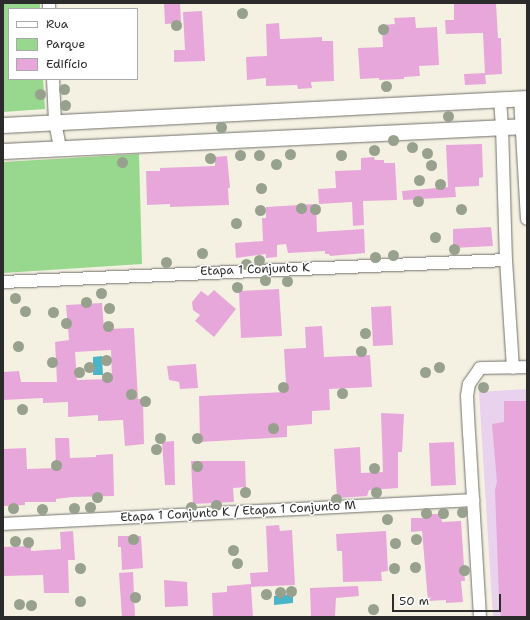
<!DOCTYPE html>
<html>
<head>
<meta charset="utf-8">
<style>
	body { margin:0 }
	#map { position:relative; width:530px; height:620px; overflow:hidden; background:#f4f1e2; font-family:"Shantell Sans",sans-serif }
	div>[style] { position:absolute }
	.built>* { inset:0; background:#e8d2ee }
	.green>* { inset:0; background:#97d88e }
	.water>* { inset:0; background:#4ab5c8 }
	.building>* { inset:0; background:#e8a7db }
	.roads { filter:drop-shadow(0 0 1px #71706b) drop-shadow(0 0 1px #71706b) }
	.minor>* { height:12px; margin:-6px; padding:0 6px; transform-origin:6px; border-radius:6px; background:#fff }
	.tertiary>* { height:15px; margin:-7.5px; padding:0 7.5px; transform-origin:7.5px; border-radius:7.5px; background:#fff }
	.trees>* { width:11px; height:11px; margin:-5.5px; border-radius:50%; background:#97a18e }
	span { translate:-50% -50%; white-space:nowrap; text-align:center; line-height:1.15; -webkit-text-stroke:3px #fff; paint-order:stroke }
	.street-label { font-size:12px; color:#2b2b2b }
	.frame { position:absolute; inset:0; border:4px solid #2b2b2b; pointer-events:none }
	.legend { position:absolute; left:8px; top:8px; width:130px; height:72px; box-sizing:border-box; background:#fff; border:1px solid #aaa; margin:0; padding:5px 7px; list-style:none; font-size:12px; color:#2b2b2b }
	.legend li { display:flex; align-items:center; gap:8px; height:20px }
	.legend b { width:20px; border:1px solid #aaa }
	.scale { position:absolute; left:392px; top:594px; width:109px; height:18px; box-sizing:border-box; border:2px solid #2b2b2b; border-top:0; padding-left:5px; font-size:12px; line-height:14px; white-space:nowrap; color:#2b2b2b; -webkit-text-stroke:3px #fff; paint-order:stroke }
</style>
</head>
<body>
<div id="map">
	<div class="built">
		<div style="clip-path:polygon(527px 389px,527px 617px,493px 617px,479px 392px)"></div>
	</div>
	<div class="green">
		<div style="clip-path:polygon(3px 3px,40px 3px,40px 9px,9px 9px,9px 79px,43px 79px,45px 109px,3px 112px)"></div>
		<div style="clip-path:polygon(139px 154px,142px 264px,3px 273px,3px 162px)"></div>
	</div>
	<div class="water">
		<div style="clip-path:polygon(102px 356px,103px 375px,93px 375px,93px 357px)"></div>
		<div style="clip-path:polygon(293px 594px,293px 603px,274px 605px,274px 596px)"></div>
	</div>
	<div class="building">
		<div style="clip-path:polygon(164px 3px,180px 3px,181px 23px,165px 24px)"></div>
		<div style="clip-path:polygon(454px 3px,496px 3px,498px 38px,501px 38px,502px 74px,485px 75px,483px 33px,446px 34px,445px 20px,454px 20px)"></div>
		<div style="clip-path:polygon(202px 11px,205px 61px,174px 62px,174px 50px,185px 50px,183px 12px)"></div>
		<div style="clip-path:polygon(415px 17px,416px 28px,437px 27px,439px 65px,419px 66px,420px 76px,404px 77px,404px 79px,379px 80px,379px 78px,360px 79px,358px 48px,383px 47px,382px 25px,395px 24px,394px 18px)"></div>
		<div style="clip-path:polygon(279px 23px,280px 39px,322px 37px,322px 41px,333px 41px,334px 81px,311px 82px,312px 88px,298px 89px,297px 85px,266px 86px,266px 78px,247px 80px,246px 57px,267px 56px,266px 24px)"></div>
		<div style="clip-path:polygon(485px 73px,486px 84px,465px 85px,464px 74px)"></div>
		<div style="clip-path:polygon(482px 144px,483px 177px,479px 178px,479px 186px,455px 187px,456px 197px,403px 200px,402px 191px,448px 187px,446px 145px)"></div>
		<div style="clip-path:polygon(227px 156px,230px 188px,228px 188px,229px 205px,170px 207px,170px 204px,147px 205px,146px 171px,160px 171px,160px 168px,215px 166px,215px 157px)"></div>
		<div style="clip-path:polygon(374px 157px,375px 160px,384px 160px,384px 163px,395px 163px,397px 200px,363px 201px,364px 225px,353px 226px,352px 202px,319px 204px,318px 189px,336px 188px,335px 171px,361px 170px,361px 158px)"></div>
		<div style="clip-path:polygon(316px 204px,317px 232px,364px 229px,365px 253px,330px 256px,329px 254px,325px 254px,325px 251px,288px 253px,286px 244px,277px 245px,277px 257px,266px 258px,266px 254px,236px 258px,235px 243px,263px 241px,262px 218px,266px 218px,266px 207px)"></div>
		<div style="clip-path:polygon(491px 227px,493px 246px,453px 248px,453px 229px)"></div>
		<div style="clip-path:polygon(279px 289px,282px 336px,241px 338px,239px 291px)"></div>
		<div style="clip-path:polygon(214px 290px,236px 309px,214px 337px,195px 321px,200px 315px,193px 310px,192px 302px,201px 291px,208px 296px)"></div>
		<div style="clip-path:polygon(evenodd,102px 303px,104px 329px,134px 328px,138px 399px,143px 399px,144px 444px,125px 446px,123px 420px,98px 421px,98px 415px,68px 417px,68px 402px,43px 403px,43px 398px,3px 400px,3px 372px,19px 371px,21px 382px,57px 382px,55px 342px,69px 340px,66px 305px,102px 303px,111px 350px,112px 379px,77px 380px,75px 352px,111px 350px)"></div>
		<div style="clip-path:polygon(391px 306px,393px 345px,373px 346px,371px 307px)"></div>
		<div style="clip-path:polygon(322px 326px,324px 357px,370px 355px,372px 387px,329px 389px,330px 410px,312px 411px,312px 424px,287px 426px,287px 437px,200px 442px,199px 396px,285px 392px,285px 384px,286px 384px,284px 349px,306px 348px,305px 327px)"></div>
		<div style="clip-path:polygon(196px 364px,198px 388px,180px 389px,179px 382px,169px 380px,167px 366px)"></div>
		<div style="clip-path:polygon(504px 401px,527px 401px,527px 617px,501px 617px,499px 598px,495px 490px,497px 482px,492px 424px,504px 422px)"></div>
		<div style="clip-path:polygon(381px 413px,404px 414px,402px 452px,398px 452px,398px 488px,369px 490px,367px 496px,337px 498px,334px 449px,360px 447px,361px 473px,383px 472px)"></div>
		<div style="clip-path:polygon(55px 438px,69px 438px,70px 458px,96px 457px,96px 455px,113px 454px,114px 496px,72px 497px,56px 499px,56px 502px,25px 502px,25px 505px,3px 506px,3px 449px,26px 448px,27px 469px,56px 468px)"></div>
		<div style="clip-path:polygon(174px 441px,175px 485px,165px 485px,162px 442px)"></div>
		<div style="clip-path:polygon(454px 442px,456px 485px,431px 486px,429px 443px)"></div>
		<div style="clip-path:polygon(191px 461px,245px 461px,246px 487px,233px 488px,234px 502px,193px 504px)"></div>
		<div style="clip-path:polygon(429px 514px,441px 514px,442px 522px,461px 521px,465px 581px,461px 581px,463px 602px,446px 603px,446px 600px,428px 601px,422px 531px,411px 532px,411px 518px,429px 518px)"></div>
		<div style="clip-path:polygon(279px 525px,280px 531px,292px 530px,295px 585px,251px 587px,253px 617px,213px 617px,212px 593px,227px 592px,227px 586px,251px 584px,250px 573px,268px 572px,266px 526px)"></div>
		<div style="clip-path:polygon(73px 531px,75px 560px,68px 560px,69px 593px,44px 593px,43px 575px,3px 576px,3px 547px,31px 546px,31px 551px,61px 549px,60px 532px)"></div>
		<div style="clip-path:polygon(386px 531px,388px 571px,381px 572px,382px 581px,343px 582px,342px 551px,337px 551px,336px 534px)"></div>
		<div style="clip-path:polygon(118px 536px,141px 536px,143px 568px,122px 570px,121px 547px,118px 547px)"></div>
		<div style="clip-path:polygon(133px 572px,135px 617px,122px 617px,119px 573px)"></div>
		<div style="clip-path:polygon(164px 580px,187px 582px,188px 606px,165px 607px)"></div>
		<div style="clip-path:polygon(358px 586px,359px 596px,336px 598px,335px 617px,311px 617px,310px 588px)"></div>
	</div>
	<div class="roads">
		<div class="minor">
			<div style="left:49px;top:3px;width:6px;rotate:90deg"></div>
			<div style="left:53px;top:79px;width:43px;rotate:87.3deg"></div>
			<div style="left:55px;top:122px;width:26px;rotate:79deg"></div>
			<div style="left:520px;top:98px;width:121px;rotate:86.7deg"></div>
			<div style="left:500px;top:99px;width:28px;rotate:86deg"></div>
			<div style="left:502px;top:127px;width:133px;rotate:88.3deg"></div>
			<div style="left:506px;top:260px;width:108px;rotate:86.3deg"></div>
			<div style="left:3px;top:282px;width:503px;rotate:-2.5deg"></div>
			<div style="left:3px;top:524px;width:471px;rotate:-2.9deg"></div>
			<div style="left:480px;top:617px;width:183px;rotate:-93.4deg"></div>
			<div style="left:469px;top:434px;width:38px;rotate:-93deg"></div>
			<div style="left:467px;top:396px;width:12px;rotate:-81deg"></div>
			<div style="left:469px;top:384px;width:19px;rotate:-55deg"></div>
			<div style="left:480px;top:368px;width:47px;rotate:-1.2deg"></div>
		</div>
		<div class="tertiary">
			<div style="left:3px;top:125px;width:525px;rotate:-2.95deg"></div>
			<div style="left:3px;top:151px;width:525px;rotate:-2.73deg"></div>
		</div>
	</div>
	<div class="trees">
		<div style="left:242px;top:13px"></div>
		<div style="left:176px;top:25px"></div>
		<div style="left:383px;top:29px"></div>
		<div style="left:386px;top:86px"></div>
		<div style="left:64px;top:89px"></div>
		<div style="left:40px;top:94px"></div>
		<div style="left:65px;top:105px"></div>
		<div style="left:448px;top:116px"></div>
		<div style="left:221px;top:127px"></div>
		<div style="left:393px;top:140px"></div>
		<div style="left:412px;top:147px"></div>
		<div style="left:374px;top:150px"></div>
		<div style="left:427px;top:153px"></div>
		<div style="left:290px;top:154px"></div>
		<div style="left:240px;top:155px"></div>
		<div style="left:259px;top:155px"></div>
		<div style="left:341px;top:155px"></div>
		<div style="left:210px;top:158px"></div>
		<div style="left:122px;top:162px"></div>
		<div style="left:276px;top:164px"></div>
		<div style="left:431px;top:165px"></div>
		<div style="left:419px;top:180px"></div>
		<div style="left:440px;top:184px"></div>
		<div style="left:261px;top:188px"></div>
		<div style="left:418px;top:201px"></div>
		<div style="left:301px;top:208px"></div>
		<div style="left:315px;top:209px"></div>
		<div style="left:461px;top:209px"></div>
		<div style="left:260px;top:210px"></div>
		<div style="left:236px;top:223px"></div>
		<div style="left:435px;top:237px"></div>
		<div style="left:454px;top:249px"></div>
		<div style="left:202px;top:253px"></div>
		<div style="left:393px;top:255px"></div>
		<div style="left:375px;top:257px"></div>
		<div style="left:259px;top:260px"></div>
		<div style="left:166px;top:262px"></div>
		<div style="left:246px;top:264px"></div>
		<div style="left:265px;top:280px"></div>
		<div style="left:287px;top:281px"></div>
		<div style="left:237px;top:287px"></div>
		<div style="left:101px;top:293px"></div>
		<div style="left:15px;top:298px"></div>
		<div style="left:86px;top:302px"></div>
		<div style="left:109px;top:308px"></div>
		<div style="left:25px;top:311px"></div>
		<div style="left:53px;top:312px"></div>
		<div style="left:66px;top:323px"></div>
		<div style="left:108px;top:326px"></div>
		<div style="left:365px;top:333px"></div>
		<div style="left:18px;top:346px"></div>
		<div style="left:361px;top:351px"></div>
		<div style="left:106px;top:360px"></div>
		<div style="left:52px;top:362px"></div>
		<div style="left:89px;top:367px"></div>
		<div style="left:439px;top:367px"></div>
		<div style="left:79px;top:372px"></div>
		<div style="left:425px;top:372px"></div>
		<div style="left:107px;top:377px"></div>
		<div style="left:283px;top:387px"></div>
		<div style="left:483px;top:387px"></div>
		<div style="left:342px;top:393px"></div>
		<div style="left:131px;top:394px"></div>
		<div style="left:145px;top:401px"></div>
		<div style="left:22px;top:409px"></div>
		<div style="left:273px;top:428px"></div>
		<div style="left:160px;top:438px"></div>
		<div style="left:197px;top:438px"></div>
		<div style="left:156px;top:449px"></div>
		<div style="left:56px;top:465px"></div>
		<div style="left:197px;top:466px"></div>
		<div style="left:374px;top:468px"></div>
		<div style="left:245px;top:492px"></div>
		<div style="left:376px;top:492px"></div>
		<div style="left:97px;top:497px"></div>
		<div style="left:336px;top:499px"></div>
		<div style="left:216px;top:505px"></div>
		<div style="left:90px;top:507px"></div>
		<div style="left:191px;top:507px"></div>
		<div style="left:13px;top:508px"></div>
		<div style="left:74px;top:508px"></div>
		<div style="left:42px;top:509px"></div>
		<div style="left:462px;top:512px"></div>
		<div style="left:426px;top:513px"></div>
		<div style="left:443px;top:513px"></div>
		<div style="left:387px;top:519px"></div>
		<div style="left:133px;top:539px"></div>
		<div style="left:416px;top:539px"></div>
		<div style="left:15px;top:541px"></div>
		<div style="left:28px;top:542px"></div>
		<div style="left:395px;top:543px"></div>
		<div style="left:233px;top:550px"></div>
		<div style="left:237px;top:563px"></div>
		<div style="left:415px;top:567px"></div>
		<div style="left:80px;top:568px"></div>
		<div style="left:394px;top:568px"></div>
		<div style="left:464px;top:570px"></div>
		<div style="left:291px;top:591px"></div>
		<div style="left:280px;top:592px"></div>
		<div style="left:266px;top:594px"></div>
		<div style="left:135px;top:597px"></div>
		<div style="left:80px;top:601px"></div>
		<div style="left:19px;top:604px"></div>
		<div style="left:31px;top:605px"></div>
		<div style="left:373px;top:609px"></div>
	</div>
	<div class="street-label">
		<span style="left:255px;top:270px;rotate:-2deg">Etapa 1 Conjunto K</span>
		<span style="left:238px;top:512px;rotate:-3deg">Etapa 1 Conjunto K / Etapa 1 Conjunto M</span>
	</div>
	<div class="frame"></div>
	<ul class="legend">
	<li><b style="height:5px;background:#fff"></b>Rua</li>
	<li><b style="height:11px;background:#97d88e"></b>Parque</li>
	<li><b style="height:11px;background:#e8a7db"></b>Edifício</li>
	</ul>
	<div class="scale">50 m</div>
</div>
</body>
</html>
